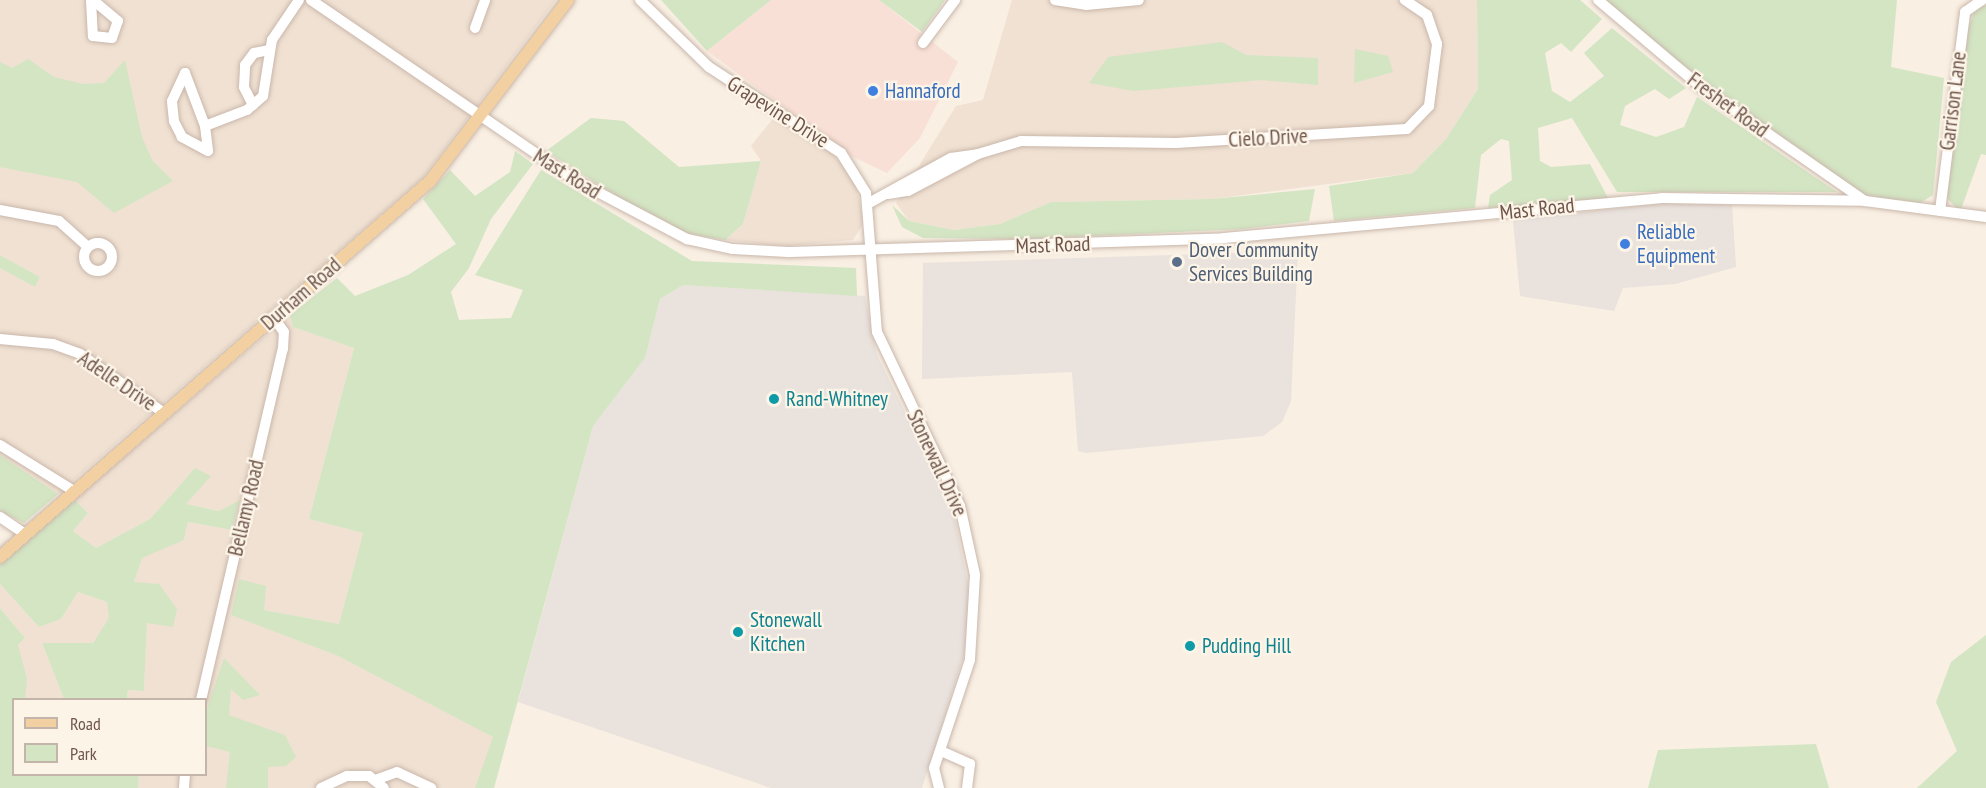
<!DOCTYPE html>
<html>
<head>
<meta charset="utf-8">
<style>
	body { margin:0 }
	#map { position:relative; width:1986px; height:788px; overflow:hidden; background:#f9efe3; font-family:"PT Sans Narrow",sans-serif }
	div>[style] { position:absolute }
	.residential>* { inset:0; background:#f0e1d2 }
	.commercial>* { inset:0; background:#f9e0d7 }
	.industrial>* { inset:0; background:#e9e2dd }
	.green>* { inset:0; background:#d3e5c3 }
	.roads { filter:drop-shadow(0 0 2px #c9b7ab) drop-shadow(0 0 2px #c9b7ab) }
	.minor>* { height:10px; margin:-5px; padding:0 5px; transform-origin:5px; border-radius:5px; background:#fff }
	.minor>.ring { margin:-5px; padding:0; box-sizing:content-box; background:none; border:10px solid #fff; border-radius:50% }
	.major>* { height:12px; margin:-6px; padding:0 6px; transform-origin:6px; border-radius:6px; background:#f2d0a1 }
	.dots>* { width:16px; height:16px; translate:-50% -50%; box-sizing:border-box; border:3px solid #fdf4e8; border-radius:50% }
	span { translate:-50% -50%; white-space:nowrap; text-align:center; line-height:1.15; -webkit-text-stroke:4.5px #fdf4e8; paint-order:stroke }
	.shop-label { font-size:21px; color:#366cbe }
	.left { translate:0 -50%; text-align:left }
	.street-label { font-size:21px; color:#6f564c }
	.service-label { font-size:21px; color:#4e5e75 }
	.culture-label { font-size:21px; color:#0d838f }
	.legend { position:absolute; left:12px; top:698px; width:195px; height:78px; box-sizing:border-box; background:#fdf4e8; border:2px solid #c4b5aa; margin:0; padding:8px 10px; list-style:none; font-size:18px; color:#6f564c }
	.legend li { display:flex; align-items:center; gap:12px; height:30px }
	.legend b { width:30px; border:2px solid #c4b5aa }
</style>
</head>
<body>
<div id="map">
	<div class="residential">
		<div style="clip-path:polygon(0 0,556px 0,424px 176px,58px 494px,0 455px,0 268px,35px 286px,40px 277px,0 255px)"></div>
		<div style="clip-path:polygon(1012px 0,1477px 0,1478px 89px,1446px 139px,1413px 173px,1212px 199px,1051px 202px,1000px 224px,954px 230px,909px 221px,896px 203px,956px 106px,983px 100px)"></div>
		<div style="clip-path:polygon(774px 117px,833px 154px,855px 182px,864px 223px,853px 240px,785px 246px,725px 240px,743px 224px,761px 161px,751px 146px)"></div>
		<div style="clip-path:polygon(290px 315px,293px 327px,354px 348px,309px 519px,363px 533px,339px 624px,264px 610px,239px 579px,232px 615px,338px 656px,494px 737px,475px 788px,138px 788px,139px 775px,206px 774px,206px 700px,127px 699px,128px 690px,144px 691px,147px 622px,134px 582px,142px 557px,184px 540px,188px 522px,232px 530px,239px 501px,220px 511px,185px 504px,195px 468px,150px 519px,96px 548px,73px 531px,88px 513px,74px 499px)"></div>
		<div style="clip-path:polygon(0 584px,39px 627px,61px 619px,78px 592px,107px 602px,110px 618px,93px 643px,42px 643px,64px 699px,25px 699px,18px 645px,25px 638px,0 608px)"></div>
	</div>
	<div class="commercial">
		<div style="clip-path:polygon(771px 0,879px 0,958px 62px,920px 138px,887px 173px,853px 157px,707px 51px)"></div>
	</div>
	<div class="industrial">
		<div style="clip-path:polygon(1665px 203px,1732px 205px,1736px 267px,1675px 284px,1623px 288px,1614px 311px,1520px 296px,1513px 220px)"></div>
		<div style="clip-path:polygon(1298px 251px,1291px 401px,1282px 422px,1263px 436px,1086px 453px,1078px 451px,1072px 372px,922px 379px,923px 263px)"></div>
		<div style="clip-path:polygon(683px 285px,865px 296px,877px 355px,953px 510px,969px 588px,970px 636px,922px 788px,771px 788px,518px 702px,593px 426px,645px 358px,660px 299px)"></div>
	</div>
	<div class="green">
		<div style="clip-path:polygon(661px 0,771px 0,707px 51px)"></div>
		<div style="clip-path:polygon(879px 0,945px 0,922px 32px)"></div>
		<div style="clip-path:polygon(1477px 0,1580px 0,1602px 19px,1571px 52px,1561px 43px,1545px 53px,1552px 91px,1570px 102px,1604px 76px,1584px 53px,1612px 28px,1686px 88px,1669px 99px,1655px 89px,1625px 106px,1620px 125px,1656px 137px,1684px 127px,1697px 97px,1837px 192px,1617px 192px,1572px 118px,1538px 128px,1540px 161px,1551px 167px,1590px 164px,1608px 198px,1488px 208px,1490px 195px,1512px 180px,1509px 141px,1501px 139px,1481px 155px,1475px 208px,1334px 221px,1329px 186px,1413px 173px,1446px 139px,1478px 89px)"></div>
		<div style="clip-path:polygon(1603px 0,1897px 0,1891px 67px,1944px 78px,1933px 195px,1920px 203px,1861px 195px,1660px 48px)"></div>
		<div style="clip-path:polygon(1986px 5px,1986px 155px,1981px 154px,1960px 212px,1947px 198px,1968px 30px,1975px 9px)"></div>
		<div style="clip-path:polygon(1222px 42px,1246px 55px,1318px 58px,1318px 85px,1262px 80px,1133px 91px,1089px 83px,1108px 57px)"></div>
		<div style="clip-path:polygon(1355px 49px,1388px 56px,1393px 72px,1354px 83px)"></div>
		<div style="clip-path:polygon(28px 59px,54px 77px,83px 84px,104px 83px,125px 60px,142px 137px,152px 160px,173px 181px,114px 213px,77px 182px,0 167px,0 62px,12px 68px)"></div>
		<div style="clip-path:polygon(591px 118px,624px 121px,679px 167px,761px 161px,743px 224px,725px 240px,690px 234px,648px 216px,546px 151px)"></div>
		<div style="clip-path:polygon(515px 151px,533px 164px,491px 219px,469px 268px,451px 292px,459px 320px,511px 318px,523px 290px,475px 275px,541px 170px,692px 261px,856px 268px,857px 296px,683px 285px,660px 299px,645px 358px,593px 426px,494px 788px,475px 788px,493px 737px,338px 656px,231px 615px,239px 579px,266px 586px,264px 610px,339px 624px,363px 533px,309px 519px,354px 348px,293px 327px,290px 315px,337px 278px,355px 296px,408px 275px,456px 244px,423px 199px,450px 170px,475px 196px,510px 172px)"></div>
		<div style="clip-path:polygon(1315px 189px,1309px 221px,1243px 229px,1025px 239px,923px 238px,902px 227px,892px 205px,909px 221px,954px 230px,1000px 224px,1051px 202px,1212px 199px)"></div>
		<div style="clip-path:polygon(0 255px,40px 277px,35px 287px,0 268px)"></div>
		<div style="clip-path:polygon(0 455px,58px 494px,24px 523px,0 511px)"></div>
		<div style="clip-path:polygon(195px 468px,211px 476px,186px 504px,219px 511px,240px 500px,232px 530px,188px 522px,184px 540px,142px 558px,134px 582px,159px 584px,177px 609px,173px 627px,147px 623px,144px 691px,128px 690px,127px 699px,64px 699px,42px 643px,93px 643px,109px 618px,107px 602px,78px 592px,61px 619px,39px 627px,0 584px,0 564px,74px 499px,88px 513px,73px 531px,96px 548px,150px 519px)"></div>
		<div style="clip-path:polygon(0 608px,25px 638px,18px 645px,27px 679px,25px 699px,14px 700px,14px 774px,139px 775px,138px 788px,0 788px)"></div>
		<div style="clip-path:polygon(1986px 635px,1986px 788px,1917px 788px,1957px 751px,1936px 702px,1951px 662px)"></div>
		<div style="clip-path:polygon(224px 658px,260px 695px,243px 700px,231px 689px,229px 715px,285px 735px,296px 757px,286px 766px,268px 767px,268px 788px,226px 788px,230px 752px,206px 746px,206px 712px)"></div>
		<div style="clip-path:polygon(1816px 744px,1829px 788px,1648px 788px,1658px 750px)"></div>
	</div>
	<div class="roads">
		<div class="minor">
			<div style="left:91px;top:0;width:36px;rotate:87deg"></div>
			<div style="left:93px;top:36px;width:19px;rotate:6deg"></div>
			<div style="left:112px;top:38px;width:18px;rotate:-71deg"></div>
			<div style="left:118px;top:21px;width:33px;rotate:-140deg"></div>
			<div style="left:311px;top:0;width:320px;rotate:34.3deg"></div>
			<div style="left:575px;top:180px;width:127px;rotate:27.8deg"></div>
			<div style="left:687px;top:239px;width:47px;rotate:12.3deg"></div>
			<div style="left:733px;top:249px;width:55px;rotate:3.1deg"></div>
			<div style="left:788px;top:252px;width:436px;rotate:-1.8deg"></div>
			<div style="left:1224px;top:238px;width:440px;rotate:-5.2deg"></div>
			<div style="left:1662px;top:198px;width:203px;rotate:0.8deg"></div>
			<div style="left:1865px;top:201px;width:122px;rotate:7.5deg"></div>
			<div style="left:640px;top:0;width:96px;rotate:44.2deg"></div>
			<div style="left:709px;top:67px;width:158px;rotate:33.1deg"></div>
			<div style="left:841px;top:153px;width:47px;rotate:58deg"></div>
			<div style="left:866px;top:193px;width:139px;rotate:85.5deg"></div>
			<div style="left:877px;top:332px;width:193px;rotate:64.5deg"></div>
			<div style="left:960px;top:506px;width:71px;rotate:77.7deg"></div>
			<div style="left:975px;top:575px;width:85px;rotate:93.4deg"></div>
			<div style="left:970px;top:660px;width:114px;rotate:108.4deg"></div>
			<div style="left:934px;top:768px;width:21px;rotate:76deg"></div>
			<div style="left:1055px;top:0;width:31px;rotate:9deg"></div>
			<div style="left:1086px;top:5px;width:53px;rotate:-5.4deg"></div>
			<div style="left:1598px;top:0;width:135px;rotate:40.2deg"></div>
			<div style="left:1701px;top:87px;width:200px;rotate:34.8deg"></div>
			<div style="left:475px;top:28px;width:30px;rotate:-70deg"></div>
			<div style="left:923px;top:43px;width:54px;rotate:-53.3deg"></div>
			<div style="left:253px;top:105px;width:20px;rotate:-117deg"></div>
			<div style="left:244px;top:87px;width:22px;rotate:-87deg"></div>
			<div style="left:245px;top:65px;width:15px;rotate:-53deg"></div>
			<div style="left:254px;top:53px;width:15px;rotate:-11deg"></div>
			<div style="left:205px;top:126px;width:25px;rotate:83deg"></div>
			<div style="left:208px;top:151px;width:30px;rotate:-152deg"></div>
			<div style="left:182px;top:137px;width:18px;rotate:-117deg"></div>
			<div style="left:174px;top:121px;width:20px;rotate:-96deg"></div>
			<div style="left:172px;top:101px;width:31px;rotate:-65deg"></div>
			<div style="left:185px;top:73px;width:57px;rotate:69.3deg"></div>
			<div style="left:205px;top:126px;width:45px;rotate:-20.9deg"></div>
			<div style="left:247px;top:110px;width:21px;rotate:-41deg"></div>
			<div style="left:263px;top:96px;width:57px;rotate:-80.9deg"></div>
			<div style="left:272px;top:40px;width:48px;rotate:-56deg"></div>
			<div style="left:888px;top:194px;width:20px;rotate:-9deg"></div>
			<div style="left:908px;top:191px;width:79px;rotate:-27.9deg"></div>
			<div style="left:978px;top:154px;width:45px;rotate:-16.8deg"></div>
			<div style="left:1021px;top:141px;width:155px;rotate:0.7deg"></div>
			<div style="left:1176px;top:143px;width:231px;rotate:-3.5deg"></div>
			<div style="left:1407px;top:129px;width:32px;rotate:-46deg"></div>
			<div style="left:1429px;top:106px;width:63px;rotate:-82.6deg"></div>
			<div style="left:1437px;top:44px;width:31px;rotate:-109deg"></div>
			<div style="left:1427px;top:15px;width:27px;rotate:-146deg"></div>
			<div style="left:869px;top:203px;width:94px;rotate:-28.8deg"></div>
			<div style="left:951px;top:158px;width:27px;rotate:-8deg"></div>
			<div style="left:0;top:210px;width:60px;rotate:10.6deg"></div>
			<div style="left:59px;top:221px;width:36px;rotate:42deg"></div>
			<div style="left:1940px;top:211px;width:201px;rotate:-82.8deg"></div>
			<div style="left:1965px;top:12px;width:21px;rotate:-35deg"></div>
			<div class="ring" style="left:84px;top:243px;width:18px;height:18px"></div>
			<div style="left:0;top:339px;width:53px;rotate:5.4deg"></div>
			<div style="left:53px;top:344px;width:29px;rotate:20deg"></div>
			<div style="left:80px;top:354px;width:103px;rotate:35.1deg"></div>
			<div style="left:0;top:445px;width:87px;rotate:31.9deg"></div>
			<div style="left:0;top:517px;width:30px;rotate:34deg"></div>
			<div style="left:201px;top:700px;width:360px;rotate:-76.9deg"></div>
			<div style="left:283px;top:349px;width:17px;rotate:-87deg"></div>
			<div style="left:284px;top:332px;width:17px;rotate:-126deg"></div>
			<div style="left:941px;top:751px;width:32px;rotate:24deg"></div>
			<div style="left:970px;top:764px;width:24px;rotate:97deg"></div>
			<div style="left:378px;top:779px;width:20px;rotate:-20deg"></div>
			<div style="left:397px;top:772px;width:38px;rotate:25deg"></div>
			<div style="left:184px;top:788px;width:14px;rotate:-86deg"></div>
			<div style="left:321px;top:788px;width:29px;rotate:-25deg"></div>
			<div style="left:347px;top:776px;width:22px"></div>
			<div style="left:369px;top:776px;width:19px;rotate:39deg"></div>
		</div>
		<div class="major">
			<div style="left:0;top:557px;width:571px;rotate:-41.17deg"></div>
			<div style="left:430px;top:181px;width:228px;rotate:-52.7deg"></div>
		</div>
	</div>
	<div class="dots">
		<div style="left:873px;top:91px;background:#3f7fe0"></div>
		<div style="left:1625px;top:244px;background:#3f7fe0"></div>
		<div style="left:1177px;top:262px;background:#5c6f8a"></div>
		<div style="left:774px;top:399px;background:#0f9aa8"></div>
		<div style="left:738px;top:632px;background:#0f9aa8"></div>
		<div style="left:1190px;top:646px;background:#0f9aa8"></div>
	</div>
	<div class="shop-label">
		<span class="left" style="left:885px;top:91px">Hannaford</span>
		<span class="left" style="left:1637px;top:244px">Reliable<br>Equipment</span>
	</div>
	<div class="street-label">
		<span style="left:1953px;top:101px;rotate:-83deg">Garrison Lane</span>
		<span style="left:1728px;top:105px;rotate:36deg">Freshet Road</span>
		<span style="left:778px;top:112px;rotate:32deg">Grapevine Drive</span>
		<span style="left:1268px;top:138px;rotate:-3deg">Cielo Drive</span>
		<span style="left:567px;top:174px;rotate:32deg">Mast Road</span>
		<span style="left:1537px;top:209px;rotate:-6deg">Mast Road</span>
		<span style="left:1053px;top:245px;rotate:-2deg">Mast Road</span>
		<span style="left:301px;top:294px;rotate:-41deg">Durham Road</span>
		<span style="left:117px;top:381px;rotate:34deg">Adelle Drive</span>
		<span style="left:937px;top:463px;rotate:65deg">Stonewall Drive</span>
		<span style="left:246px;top:508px;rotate:-77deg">Bellamy Road</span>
	</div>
	<div class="service-label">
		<span class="left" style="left:1189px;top:262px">Dover Community<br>Services Building</span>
	</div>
	<div class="culture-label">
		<span class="left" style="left:786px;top:399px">Rand-Whitney</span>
		<span class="left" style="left:750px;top:632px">Stonewall<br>Kitchen</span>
		<span class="left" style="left:1202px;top:646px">Pudding Hill</span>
	</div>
	<ul class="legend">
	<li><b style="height:8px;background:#f2d0a1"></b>Road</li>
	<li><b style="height:16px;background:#d3e5c3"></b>Park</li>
	</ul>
</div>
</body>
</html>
